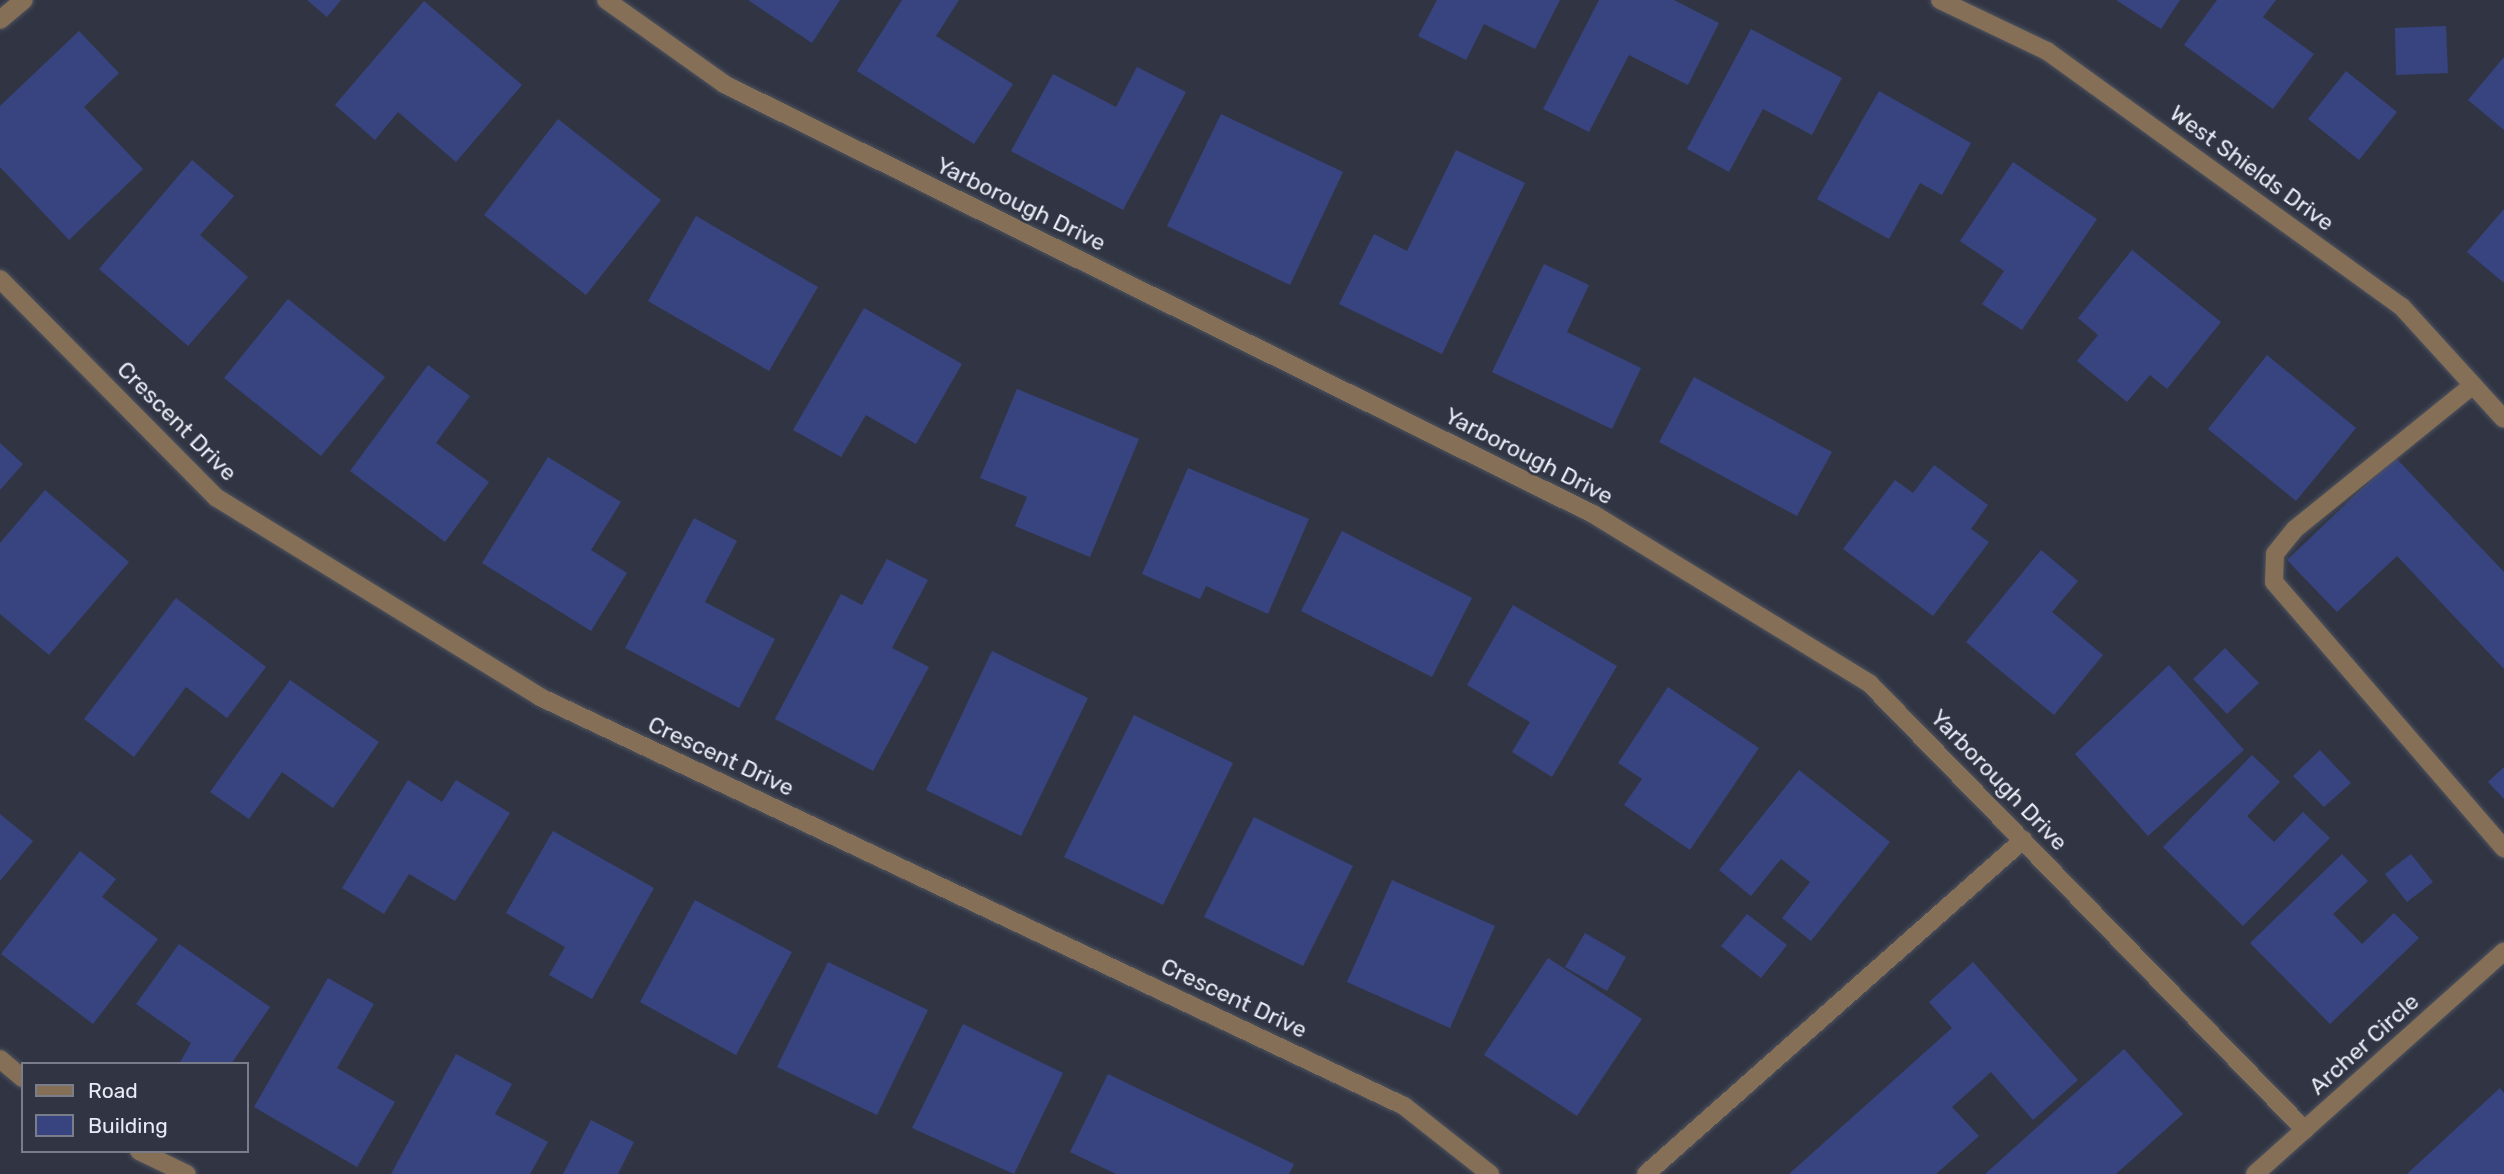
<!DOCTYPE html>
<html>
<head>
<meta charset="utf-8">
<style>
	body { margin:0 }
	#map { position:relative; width:2504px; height:1174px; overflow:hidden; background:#313543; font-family:Rubik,sans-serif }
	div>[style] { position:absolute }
	.building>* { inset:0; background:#374480 }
	.roads { filter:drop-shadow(0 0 2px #4e525f) drop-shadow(0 0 2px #4e525f) }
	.lane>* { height:18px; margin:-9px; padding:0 9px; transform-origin:9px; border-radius:9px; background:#856f56 }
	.street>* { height:18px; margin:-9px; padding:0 9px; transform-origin:9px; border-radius:9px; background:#856f56 }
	span { translate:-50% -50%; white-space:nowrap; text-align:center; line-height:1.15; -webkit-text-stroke:5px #313543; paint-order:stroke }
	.street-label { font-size:23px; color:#e8ebf5 }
	.legend { position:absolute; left:21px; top:1062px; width:228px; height:91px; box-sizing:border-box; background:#313543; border:2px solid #7a7e8a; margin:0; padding:9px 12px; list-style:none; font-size:21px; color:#e8ebf5 }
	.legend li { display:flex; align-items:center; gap:14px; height:35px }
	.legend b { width:35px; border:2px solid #7a7e8a }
</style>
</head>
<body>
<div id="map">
	<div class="building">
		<div style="clip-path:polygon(307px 0,341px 0,327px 17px)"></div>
		<div style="clip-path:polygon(748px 0,840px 0,812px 43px)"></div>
		<div style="clip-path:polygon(902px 0,959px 0,936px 36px,1013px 84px,974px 144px,857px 71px)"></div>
		<div style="clip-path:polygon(1437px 0,1560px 0,1535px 49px,1484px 24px,1466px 60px,1418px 36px)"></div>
		<div style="clip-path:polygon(1599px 0,1674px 0,1719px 23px,1688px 85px,1629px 55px,1589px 132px,1543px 109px)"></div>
		<div style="clip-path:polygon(2116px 0,2180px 0,2161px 29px)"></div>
		<div style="clip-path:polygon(2217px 0,2276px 0,2263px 17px,2314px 54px,2273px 109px,2184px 45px)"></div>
		<div style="clip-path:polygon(424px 1px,522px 85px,456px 162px,398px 112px,375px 140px,335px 105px)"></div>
		<div style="clip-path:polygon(2446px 26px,2448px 73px,2396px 75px,2395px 28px)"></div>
		<div style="clip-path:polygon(1751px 29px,1842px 78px,1812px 135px,1763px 109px,1729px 172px,1687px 149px)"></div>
		<div style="clip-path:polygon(79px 31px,119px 73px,84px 107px,143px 169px,69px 240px,0 167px,0 106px)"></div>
		<div style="clip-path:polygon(2504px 57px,2504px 130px,2468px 100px)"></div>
		<div style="clip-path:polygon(1137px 67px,1186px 92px,1123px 210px,1011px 151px,1053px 74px,1116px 107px)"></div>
		<div style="clip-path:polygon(2346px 71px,2397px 112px,2359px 160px,2308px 119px)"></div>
		<div style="clip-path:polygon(1879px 91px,1971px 143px,1942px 195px,1920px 183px,1889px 239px,1817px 199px)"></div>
		<div style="clip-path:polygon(1221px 114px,1343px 172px,1290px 285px,1167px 226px)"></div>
		<div style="clip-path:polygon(558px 119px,661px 200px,586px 295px,484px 215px)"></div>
		<div style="clip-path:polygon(1456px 150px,1525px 183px,1442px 354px,1339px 304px,1374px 234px,1407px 251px)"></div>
		<div style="clip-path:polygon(192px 160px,234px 196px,200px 235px,248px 277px,188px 346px,99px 269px)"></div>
		<div style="clip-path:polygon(2013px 162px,2097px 219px,2022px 330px,1982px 304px,2004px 271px,1960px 241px)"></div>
		<div style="clip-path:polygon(2504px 209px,2504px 283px,2467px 252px)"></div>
		<div style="clip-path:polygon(696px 216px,818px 287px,769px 371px,648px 301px)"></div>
		<div style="clip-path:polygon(2132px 250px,2221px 322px,2167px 389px,2150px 375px,2127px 402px,2077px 361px,2098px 335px,2078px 318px)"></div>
		<div style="clip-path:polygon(1544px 264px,1589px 285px,1567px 332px,1641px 368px,1612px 429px,1492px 372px)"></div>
		<div style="clip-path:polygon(288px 299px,385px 377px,321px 456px,224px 378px)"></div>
		<div style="clip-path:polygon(864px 308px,962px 364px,916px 444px,866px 415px,841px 457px,793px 430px)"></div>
		<div style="clip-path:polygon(2267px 355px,2356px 428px,2296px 501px,2208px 429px)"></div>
		<div style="clip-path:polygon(428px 365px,470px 396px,436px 443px,489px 482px,445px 542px,350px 471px)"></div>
		<div style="clip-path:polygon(1694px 377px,1832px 452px,1797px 516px,1659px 442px)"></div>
		<div style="clip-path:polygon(1017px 389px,1139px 439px,1090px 557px,1015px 526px,1027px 497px,980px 478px)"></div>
		<div style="clip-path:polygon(0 443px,23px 464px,0 490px)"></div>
		<div style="clip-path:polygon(548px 457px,621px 502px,591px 550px,627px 573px,591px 631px,482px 563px)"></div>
		<div style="clip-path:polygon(2395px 457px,2504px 572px,2504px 669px,2397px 556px,2337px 612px,2287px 560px)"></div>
		<div style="clip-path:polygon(1934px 465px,1988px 505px,1971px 529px,1989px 542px,1933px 616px,1843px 549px,1895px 480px,1913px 493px)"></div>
		<div style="clip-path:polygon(1188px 468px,1309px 519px,1268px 614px,1206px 586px,1200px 599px,1142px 574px)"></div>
		<div style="clip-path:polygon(45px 490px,129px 562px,49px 655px,0 614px,0 543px)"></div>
		<div style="clip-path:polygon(694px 518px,737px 541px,705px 602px,775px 639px,739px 708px,625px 648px)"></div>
		<div style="clip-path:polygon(1342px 531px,1472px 598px,1432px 677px,1301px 611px)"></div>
		<div style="clip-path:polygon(2041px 550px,2078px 581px,2052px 612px,2103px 655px,2054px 715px,1966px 642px)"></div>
		<div style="clip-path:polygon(887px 559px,928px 580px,892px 648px,929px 667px,873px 771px,775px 719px,841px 594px,862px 605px)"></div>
		<div style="clip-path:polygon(176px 598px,266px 667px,227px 718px,186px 687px,134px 757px,84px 719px)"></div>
		<div style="clip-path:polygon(1513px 605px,1617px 666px,1552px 777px,1512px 752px,1530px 722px,1467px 685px)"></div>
		<div style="clip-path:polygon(2225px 648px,2259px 683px,2227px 714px,2193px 679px)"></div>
		<div style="clip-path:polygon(992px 651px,1088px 698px,1021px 836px,926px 790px)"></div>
		<div style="clip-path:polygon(2169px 665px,2244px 750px,2148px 836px,2075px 754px)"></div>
		<div style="clip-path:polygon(290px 680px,379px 742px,333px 808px,282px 772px,249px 819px,210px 792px)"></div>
		<div style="clip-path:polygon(1668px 687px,1759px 748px,1690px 850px,1624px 805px,1642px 779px,1618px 763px)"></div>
		<div style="clip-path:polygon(1134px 715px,1233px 763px,1163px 905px,1064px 857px)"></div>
		<div style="clip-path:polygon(2320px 750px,2351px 783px,2324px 807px,2293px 776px)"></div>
		<div style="clip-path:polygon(2252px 755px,2280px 782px,2247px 816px,2274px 842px,2303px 812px,2330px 838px,2243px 926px,2163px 847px)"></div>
		<div style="clip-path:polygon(2504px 767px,2504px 799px,2488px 782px)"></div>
		<div style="clip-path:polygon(1799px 770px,1890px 842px,1811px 941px,1782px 918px,1810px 882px,1781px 859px,1751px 896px,1719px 870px)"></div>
		<div style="clip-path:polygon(408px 780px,442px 802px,456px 780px,510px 813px,455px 901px,409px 874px,384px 914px,342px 888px)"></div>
		<div style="clip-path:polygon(0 814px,33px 841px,0 881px)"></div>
		<div style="clip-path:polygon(1254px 817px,1353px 866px,1303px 966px,1204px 917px)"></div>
		<div style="clip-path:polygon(553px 831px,654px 888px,592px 999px,549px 975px,565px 947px,506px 913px)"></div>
		<div style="clip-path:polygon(80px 851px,116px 879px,102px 897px,158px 939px,93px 1024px,1px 954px)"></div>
		<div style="clip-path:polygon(2342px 854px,2368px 881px,2333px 914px,2362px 944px,2394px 913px,2419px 938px,2330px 1024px,2250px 943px)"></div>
		<div style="clip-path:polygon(2411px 854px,2433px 882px,2407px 902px,2385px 874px)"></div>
		<div style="clip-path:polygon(1392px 880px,1495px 926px,1450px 1028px,1347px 982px)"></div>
		<div style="clip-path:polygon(695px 900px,792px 952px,736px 1055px,640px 1002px)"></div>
		<div style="clip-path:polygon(1747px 914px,1787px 945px,1761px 978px,1721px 946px)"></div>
		<div style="clip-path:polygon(1585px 933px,1626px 957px,1607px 991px,1565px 967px)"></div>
		<div style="clip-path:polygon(179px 944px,270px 1007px,231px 1064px,179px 1064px,191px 1043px,136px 1004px)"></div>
		<div style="clip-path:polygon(1548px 958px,1642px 1019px,1577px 1116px,1484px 1055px)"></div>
		<div style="clip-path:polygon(828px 962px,928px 1010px,877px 1115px,777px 1067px)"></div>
		<div style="clip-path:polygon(1973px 962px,2078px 1080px,2033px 1120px,1991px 1072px,1952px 1107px,1979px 1136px,1936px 1174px,1789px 1174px,1952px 1028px,1929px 1002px)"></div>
		<div style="clip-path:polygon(328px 978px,374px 1004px,337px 1068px,395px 1102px,357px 1167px,254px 1107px)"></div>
		<div style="clip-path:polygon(963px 1024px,1063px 1073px,1014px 1174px,912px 1128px)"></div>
		<div style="clip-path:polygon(2124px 1049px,2183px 1114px,2116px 1174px,1985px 1174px)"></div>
		<div style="clip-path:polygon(456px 1054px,512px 1084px,495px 1114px,548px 1142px,530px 1174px,391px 1174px)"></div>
		<div style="clip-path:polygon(1108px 1074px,1294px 1164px,1289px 1174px,1116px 1174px,1070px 1152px)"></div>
		<div style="clip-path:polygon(2500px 1088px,2504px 1093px,2504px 1174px,2407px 1174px)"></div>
		<div style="clip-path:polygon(591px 1120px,634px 1142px,618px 1174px,563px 1174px)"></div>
	</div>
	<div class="roads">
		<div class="lane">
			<div style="left:2473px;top:385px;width:229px;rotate:141deg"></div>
			<div style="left:2295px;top:529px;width:32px;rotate:129deg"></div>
			<div style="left:2275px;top:554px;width:28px;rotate:92deg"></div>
			<div style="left:2274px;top:582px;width:352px;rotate:49.2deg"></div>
			<div style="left:1646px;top:1174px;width:504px;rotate:-41.54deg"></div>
		</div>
		<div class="street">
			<div style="left:606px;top:0;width:145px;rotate:35.4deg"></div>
			<div style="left:724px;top:84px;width:970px;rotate:26.33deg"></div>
			<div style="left:1593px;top:514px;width:325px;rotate:31.5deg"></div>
			<div style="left:1870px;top:684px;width:623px;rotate:45.72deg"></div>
			<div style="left:1940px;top:0;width:119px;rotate:25.5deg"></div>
			<div style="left:2047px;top:51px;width:438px;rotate:35.8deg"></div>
			<div style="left:2402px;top:307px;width:151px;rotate:47.7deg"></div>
			<div style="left:0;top:20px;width:31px;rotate:-40deg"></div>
			<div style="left:0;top:279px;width:308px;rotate:45.3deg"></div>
			<div style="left:217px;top:498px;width:379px;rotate:31.6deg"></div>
			<div style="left:540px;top:697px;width:956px;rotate:25.33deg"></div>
			<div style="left:1404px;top:1106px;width:110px;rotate:38.3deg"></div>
			<div style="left:0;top:1059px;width:30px;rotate:40deg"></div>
			<div style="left:139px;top:1151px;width:53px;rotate:25.6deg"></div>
			<div style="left:2255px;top:1174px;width:334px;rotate:-41.8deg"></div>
		</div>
	</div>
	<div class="street-label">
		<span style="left:2252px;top:168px;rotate:36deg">West Shields Drive</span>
		<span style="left:1021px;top:204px;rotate:26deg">Yarborough Drive</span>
		<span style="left:177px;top:421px;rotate:45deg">Crescent Drive</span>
		<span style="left:1529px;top:456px;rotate:27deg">Yarborough Drive</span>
		<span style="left:721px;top:756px;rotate:25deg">Crescent Drive</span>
		<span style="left:1999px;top:780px;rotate:46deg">Yarborough Drive</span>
		<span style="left:1234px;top:998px;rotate:25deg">Crescent Drive</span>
		<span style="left:2364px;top:1044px;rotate:-42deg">Archer Circle</span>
	</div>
	<ul class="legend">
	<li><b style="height:9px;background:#856f56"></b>Road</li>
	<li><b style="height:19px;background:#374480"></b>Building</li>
	</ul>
</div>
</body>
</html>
